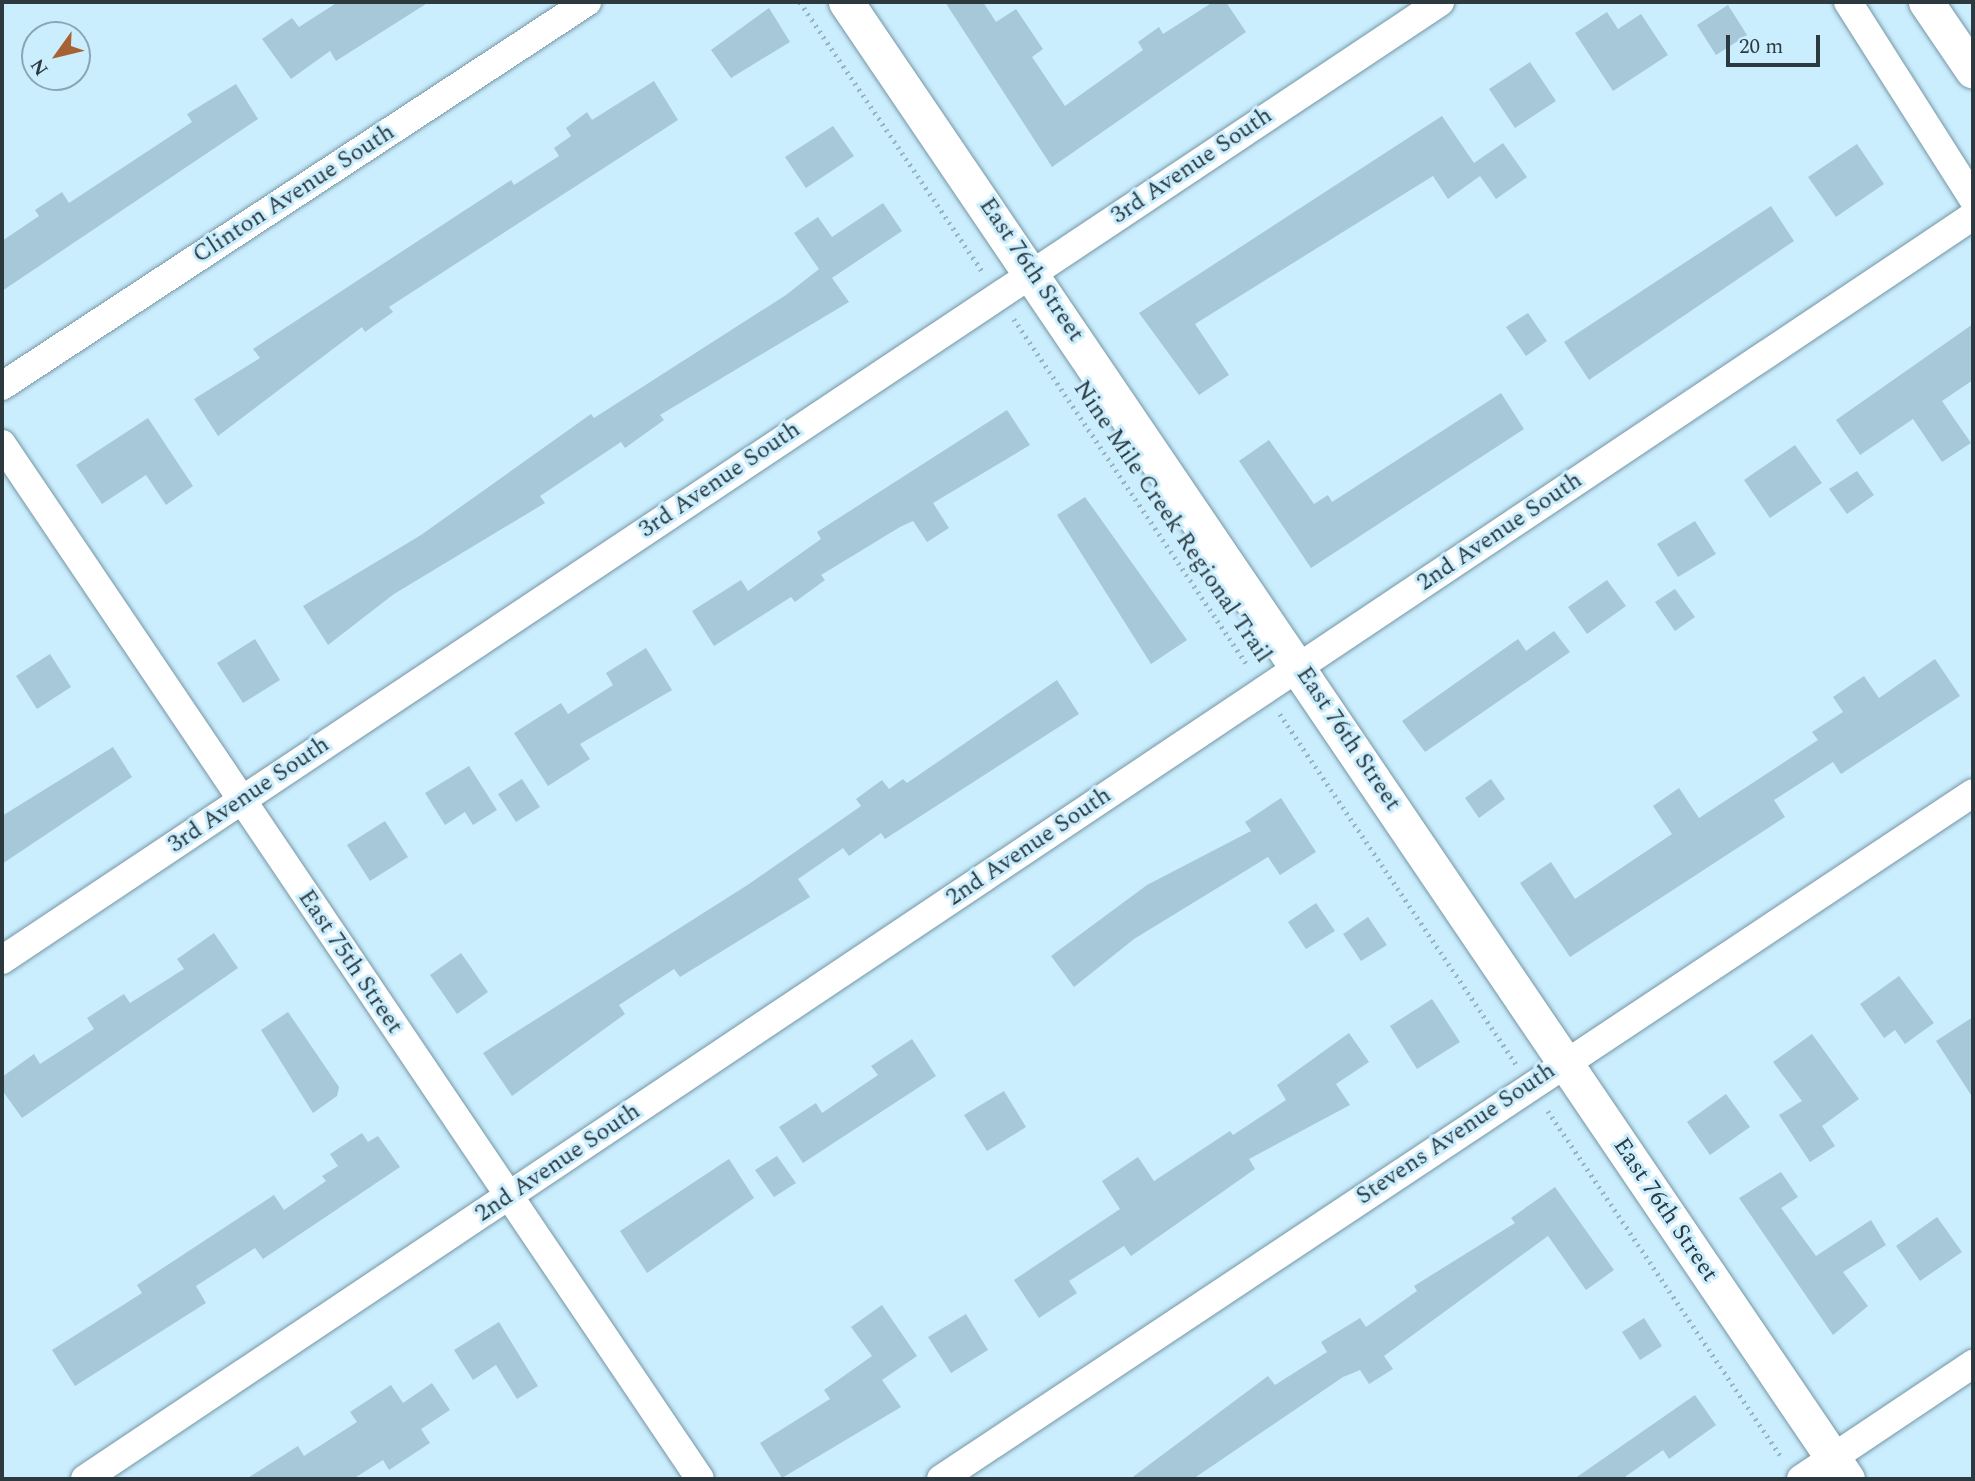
<!DOCTYPE html>
<html>
<head>
<meta charset="utf-8">
<style>
	body { margin:0 }
	#map { position:relative; width:1975px; height:1481px; overflow:hidden; background:#cbeefe; font-family:Spectral,serif }
	div>[style] { position:absolute }
	.building>* { inset:0; background:#a6c8d8 }
	.path>* { height:4.5px; margin-top:-2.25px; transform-origin:0; background:repeating-linear-gradient(90deg,#98b4c1 0 2px,transparent 0 7px) }
	.roads { filter:drop-shadow(0 0 2px #7596a5) drop-shadow(0 0 2px #7596a5) }
	.minor>* { height:28px; margin:-14px; padding:0 14px; transform-origin:14px; border-radius:14px; background:#fff }
	.tertiary>* { height:35px; margin:-17.5px; padding:0 17.5px; transform-origin:17.5px; border-radius:17.5px; background:#fff }
	span { translate:-50% -50%; white-space:nowrap; text-align:center; line-height:1.15; -webkit-text-stroke:6px #cbeefe; paint-order:stroke }
	.street-label { font-size:24px; color:#2c3a40 }
	.frame { position:absolute; inset:0; border:4px solid #2c3a40; pointer-events:none }
	.north { position:absolute; left:21px; top:21px; width:70px; height:70px; box-sizing:border-box; background:#cbeefe; border:2px solid #8ba6b2; border-radius:50%; rotate:236deg; font-size:19px; font-weight:700; line-height:28px; text-align:center; color:#2c3a40 }
	.north::after { content:''; display:block; margin:auto; width:24px; height:32px; background:#a66232; clip-path:polygon(50% 0,100% 100%,50% 72%,0 100%) }
	.scale { position:absolute; left:1726px; top:35px; width:94px; height:32px; box-sizing:border-box; border:4px solid #2c3a40; border-top:0; padding-left:9px; font-size:21px; line-height:24px; white-space:nowrap; color:#2c3a40; -webkit-text-stroke:5px #cbeefe; paint-order:stroke }
</style>
</head>
<body>
<div id="map">
	<div class="building">
		<div style="clip-path:polygon(338px 2px,429px 2px,336px 61px,330px 51px,291px 79px,262px 39px,292px 18px,299px 27px)"></div>
		<div style="clip-path:polygon(945px 2px,983px 2px,996px 22px,1016px 9px,1043px 49px,1032px 57px,1065px 106px,1143px 50px,1138px 42px,1159px 27px,1163px 34px,1213px 2px,1226px 2px,1246px 32px,1052px 167px)"></div>
		<div style="clip-path:polygon(1728px 5px,1747px 35px,1716px 55px,1697px 25px)"></div>
		<div style="clip-path:polygon(769px 8px,790px 42px,731px 78px,711px 50px)"></div>
		<div style="clip-path:polygon(1607px 12px,1618px 29px,1641px 14px,1668px 55px,1613px 91px,1575px 33px)"></div>
		<div style="clip-path:polygon(1530px 62px,1556px 101px,1515px 128px,1489px 89px)"></div>
		<div style="clip-path:polygon(654px 81px,678px 120px,389px 307px,393px 312px,365px 332px,362px 327px,218px 436px,194px 399px,260px 358px,253px 349px,511px 180px,514px 185px,559px 156px,554px 148px,571px 136px,566px 128px,587px 112px,592px 120px)"></div>
		<div style="clip-path:polygon(236px 84px,258px 119px,2px 291px,2px 241px,39px 216px,35px 210px,62px 192px,69px 203px,192px 122px,187px 114px)"></div>
		<div style="clip-path:polygon(1442px 116px,1474px 163px,1503px 143px,1527px 177px,1496px 199px,1480px 176px,1448px 199px,1433px 176px,1195px 324px,1229px 375px,1199px 395px,1139px 313px)"></div>
		<div style="clip-path:polygon(833px 126px,854px 156px,806px 188px,785px 157px)"></div>
		<div style="clip-path:polygon(1857px 144px,1884px 184px,1836px 217px,1808px 177px)"></div>
		<div style="clip-path:polygon(883px 203px,902px 231px,832px 278px,849px 302px,660px 415px,664px 420px,625px 448px,621px 442px,540px 496px,545px 503px,394px 594px,328px 645px,303px 606px,421px 535px,591px 414px,594px 418px,786px 295px,819px 269px,794px 233px,818px 217px,832px 237px)"></div>
		<div style="clip-path:polygon(1771px 206px,1794px 241px,1589px 380px,1564px 342px)"></div>
		<div style="clip-path:polygon(1528px 313px,1547px 341px,1526px 356px,1506px 327px)"></div>
		<div style="clip-path:polygon(1973px 324px,1973px 380px,1942px 401px,1971px 443px,1942px 462px,1913px 419px,1860px 455px,1836px 420px)"></div>
		<div style="clip-path:polygon(1501px 393px,1524px 429px,1311px 568px,1239px 461px,1269px 440px,1314px 504px,1328px 495px,1332px 502px)"></div>
		<div style="clip-path:polygon(1007px 410px,1030px 445px,933px 503px,949px 528px,927px 542px,913px 521px,900px 527px,821px 575px,825px 580px,795px 602px,791px 597px,714px 646px,692px 611px,741px 580px,748px 591px,821px 539px,817px 532px)"></div>
		<div style="clip-path:polygon(148px 418px,193px 486px,166px 505px,146px 475px,102px 504px,76px 465px)"></div>
		<div style="clip-path:polygon(1795px 445px,1822px 483px,1770px 518px,1744px 480px)"></div>
		<div style="clip-path:polygon(1857px 471px,1874px 495px,1847px 514px,1829px 489px)"></div>
		<div style="clip-path:polygon(1085px 497px,1187px 640px,1151px 664px,1057px 515px)"></div>
		<div style="clip-path:polygon(1695px 521px,1716px 554px,1678px 577px,1657px 544px)"></div>
		<div style="clip-path:polygon(1607px 580px,1626px 606px,1587px 634px,1568px 607px)"></div>
		<div style="clip-path:polygon(1675px 589px,1695px 617px,1675px 631px,1655px 602px)"></div>
		<div style="clip-path:polygon(1554px 631px,1570px 652px,1425px 752px,1402px 721px,1518px 639px,1526px 651px)"></div>
		<div style="clip-path:polygon(255px 639px,280px 680px,243px 703px,217px 663px)"></div>
		<div style="clip-path:polygon(646px 648px,672px 690px,580px 744px,590px 759px,548px 786px,514px 733px,561px 703px,568px 714px,613px 685px,606px 673px)"></div>
		<div style="clip-path:polygon(50px 654px,71px 687px,37px 709px,16px 676px)"></div>
		<div style="clip-path:polygon(1935px 659px,1960px 696px,1841px 774px,1833px 762px,1774px 800px,1785px 817px,1570px 957px,1520px 883px,1551px 862px,1575px 899px,1672px 834px,1653px 806px,1679px 788px,1699px 818px,1818px 740px,1812px 732px,1843px 712px,1833px 697px,1864px 676px,1879px 698px)"></div>
		<div style="clip-path:polygon(1057px 680px,1079px 714px,885px 839px,881px 833px,849px 856px,843px 848px,798px 879px,810px 897px,680px 977px,674px 969px,619px 1005px,625px 1014px,512px 1096px,483px 1053px,749px 884px,861px 806px,856px 799px,882px 780px,889px 789px,903px 779px,907px 783px)"></div>
		<div style="clip-path:polygon(113px 747px,132px 777px,2px 864px,2px 816px)"></div>
		<div style="clip-path:polygon(469px 766px,497px 810px,473px 825px,465px 812px,445px 825px,425px 793px)"></div>
		<div style="clip-path:polygon(522px 779px,540px 807px,516px 822px,498px 794px)"></div>
		<div style="clip-path:polygon(1491px 779px,1505px 799px,1479px 818px,1465px 798px)"></div>
		<div style="clip-path:polygon(1281px 798px,1316px 852px,1280px 875px,1268px 857px,1134px 939px,1074px 987px,1051px 956px,1147px 885px,1251px 831px,1245px 822px)"></div>
		<div style="clip-path:polygon(385px 821px,408px 857px,370px 881px,347px 845px)"></div>
		<div style="clip-path:polygon(1316px 903px,1335px 931px,1306px 949px,1288px 922px)"></div>
		<div style="clip-path:polygon(1368px 917px,1387px 945px,1361px 961px,1343px 934px)"></div>
		<div style="clip-path:polygon(214px 933px,238px 968px,22px 1118px,2px 1090px,2px 1077px,34px 1054px,40px 1064px,94px 1029px,87px 1018px,124px 994px,130px 1003px,184px 969px,177px 959px)"></div>
		<div style="clip-path:polygon(461px 953px,488px 992px,457px 1014px,430px 975px)"></div>
		<div style="clip-path:polygon(1899px 976px,1934px 1023px,1905px 1044px,1895px 1030px,1884px 1038px,1860px 1004px)"></div>
		<div style="clip-path:polygon(1432px 999px,1460px 1042px,1417px 1069px,1390px 1026px)"></div>
		<div style="clip-path:polygon(288px 1012px,339px 1087px,337px 1096px,313px 1113px,261px 1030px)"></div>
		<div style="clip-path:polygon(1973px 1017px,1973px 1098px,1936px 1041px)"></div>
		<div style="clip-path:polygon(1349px 1033px,1369px 1062px,1336px 1084px,1350px 1105px,1249px 1159px,1255px 1169px,1131px 1256px,1124px 1246px,1069px 1281px,1077px 1293px,1039px 1318px,1014px 1280px,1120px 1209px,1102px 1181px,1138px 1157px,1154px 1181px,1230px 1131px,1233px 1135px,1286px 1100px,1277px 1085px)"></div>
		<div style="clip-path:polygon(1812px 1034px,1859px 1099px,1822px 1126px,1835px 1146px,1810px 1162px,1779px 1115px,1802px 1101px,1773px 1062px)"></div>
		<div style="clip-path:polygon(912px 1039px,936px 1076px,803px 1163px,779px 1127px,816px 1103px,822px 1113px,878px 1075px,871px 1066px)"></div>
		<div style="clip-path:polygon(1004px 1091px,1026px 1127px,987px 1151px,964px 1115px)"></div>
		<div style="clip-path:polygon(1726px 1094px,1750px 1127px,1710px 1155px,1687px 1122px)"></div>
		<div style="clip-path:polygon(362px 1133px,368px 1142px,378px 1136px,400px 1167px,263px 1259px,255px 1248px,196px 1286px,206px 1303px,75px 1386px,52px 1350px,142px 1293px,137px 1285px,274px 1195px,284px 1210px,326px 1181px,322px 1176px,338px 1166px,330px 1154px)"></div>
		<div style="clip-path:polygon(777px 1156px,796px 1183px,774px 1197px,755px 1170px)"></div>
		<div style="clip-path:polygon(729px 1159px,754px 1198px,647px 1273px,620px 1231px)"></div>
		<div style="clip-path:polygon(1781px 1172px,1798px 1197px,1781px 1208px,1816px 1256px,1871px 1220px,1886px 1245px,1843px 1272px,1868px 1306px,1833px 1335px,1739px 1198px)"></div>
		<div style="clip-path:polygon(1555px 1187px,1614px 1270px,1586px 1290px,1548px 1236px,1384px 1356px,1393px 1369px,1369px 1384px,1360px 1370px,1343px 1377px,1193px 1479px,1130px 1479px,1268px 1376px,1275px 1385px,1327px 1352px,1321px 1342px,1360px 1318px,1366px 1327px,1417px 1291px,1414px 1286px,1515px 1223px,1511px 1218px)"></div>
		<div style="clip-path:polygon(1937px 1217px,1962px 1252px,1920px 1281px,1896px 1246px)"></div>
		<div style="clip-path:polygon(882px 1305px,917px 1356px,882px 1380px,901px 1407px,782px 1478px,760px 1443px,830px 1399px,824px 1390px,872px 1356px,851px 1327px)"></div>
		<div style="clip-path:polygon(966px 1314px,988px 1350px,951px 1373px,928px 1337px)"></div>
		<div style="clip-path:polygon(1644px 1318px,1662px 1346px,1640px 1360px,1622px 1332px)"></div>
		<div style="clip-path:polygon(499px 1322px,538px 1386px,517px 1399px,496px 1365px,473px 1380px,454px 1350px)"></div>
		<div style="clip-path:polygon(432px 1383px,450px 1410px,421px 1429px,430px 1443px,389px 1470px,383px 1460px,353px 1479px,246px 1479px,298px 1446px,304px 1456px,357px 1422px,350px 1412px,391px 1385px,403px 1403px)"></div>
		<div style="clip-path:polygon(1695px 1395px,1716px 1425px,1669px 1459px,1663px 1450px,1622px 1479px,1574px 1479px)"></div>
	</div>
	<div class="path">
		<div style="left:800px;top:2px;width:325px;rotate:55.9deg"></div>
		<div style="left:1014px;top:319px;width:419px;rotate:56deg"></div>
		<div style="left:1280px;top:714px;width:422px;rotate:56deg"></div>
		<div style="left:1548px;top:1111px;width:419px;rotate:56deg"></div>
	</div>
	<div class="roads">
		<div class="minor">
			<div style="left:1848px;top:2px;width:233px;rotate:57.6deg"></div>
			<div style="left:2px;top:386px;width:700px;rotate:-33.28deg"></div>
			<div style="left:2px;top:444px;width:1248px;rotate:56deg"></div>
			<div style="left:2px;top:960px;width:1728px;rotate:-33.67deg"></div>
			<div style="left:85px;top:1479px;width:2272px;rotate:-33.78deg"></div>
			<div style="left:941px;top:1479px;width:1239px;rotate:-33.61deg"></div>
			<div style="left:1801px;top:1479px;width:207px;rotate:-33.8deg"></div>
		</div>
		<div class="tertiary">
			<div style="left:846px;top:2px;width:1784px;rotate:55.87deg"></div>
			<div style="left:1926px;top:2px;width:83px;rotate:55.7deg"></div>
		</div>
	</div>
	<div class="street-label">
		<span style="left:1192px;top:166px;rotate:-34deg">3rd Avenue South</span>
		<span style="left:294px;top:194px;rotate:-33deg">Clinton Avenue South</span>
		<span style="left:1031px;top:270px;rotate:56deg">East 76th Street</span>
		<span style="left:720px;top:480px;rotate:-34deg">3rd Avenue South</span>
		<span style="left:1172px;top:522px;rotate:56deg">Nine Mile Creek Regional Trail</span>
		<span style="left:1500px;top:532px;rotate:-34deg">2nd Avenue South</span>
		<span style="left:1348px;top:739px;rotate:56deg">East 76th Street</span>
		<span style="left:249px;top:795px;rotate:-34deg">3rd Avenue South</span>
		<span style="left:1029px;top:847px;rotate:-34deg">2nd Avenue South</span>
		<span style="left:350px;top:962px;rotate:56deg">East 75th Street</span>
		<span style="left:1456px;top:1134px;rotate:-34deg">Stevens Avenue South</span>
		<span style="left:558px;top:1163px;rotate:-34deg">2nd Avenue South</span>
		<span style="left:1665px;top:1210px;rotate:56deg">East 76th Street</span>
	</div>
	<div class="frame"></div>
	<div class="north">N</div>
	<div class="scale">20 m</div>
</div>
</body>
</html>
